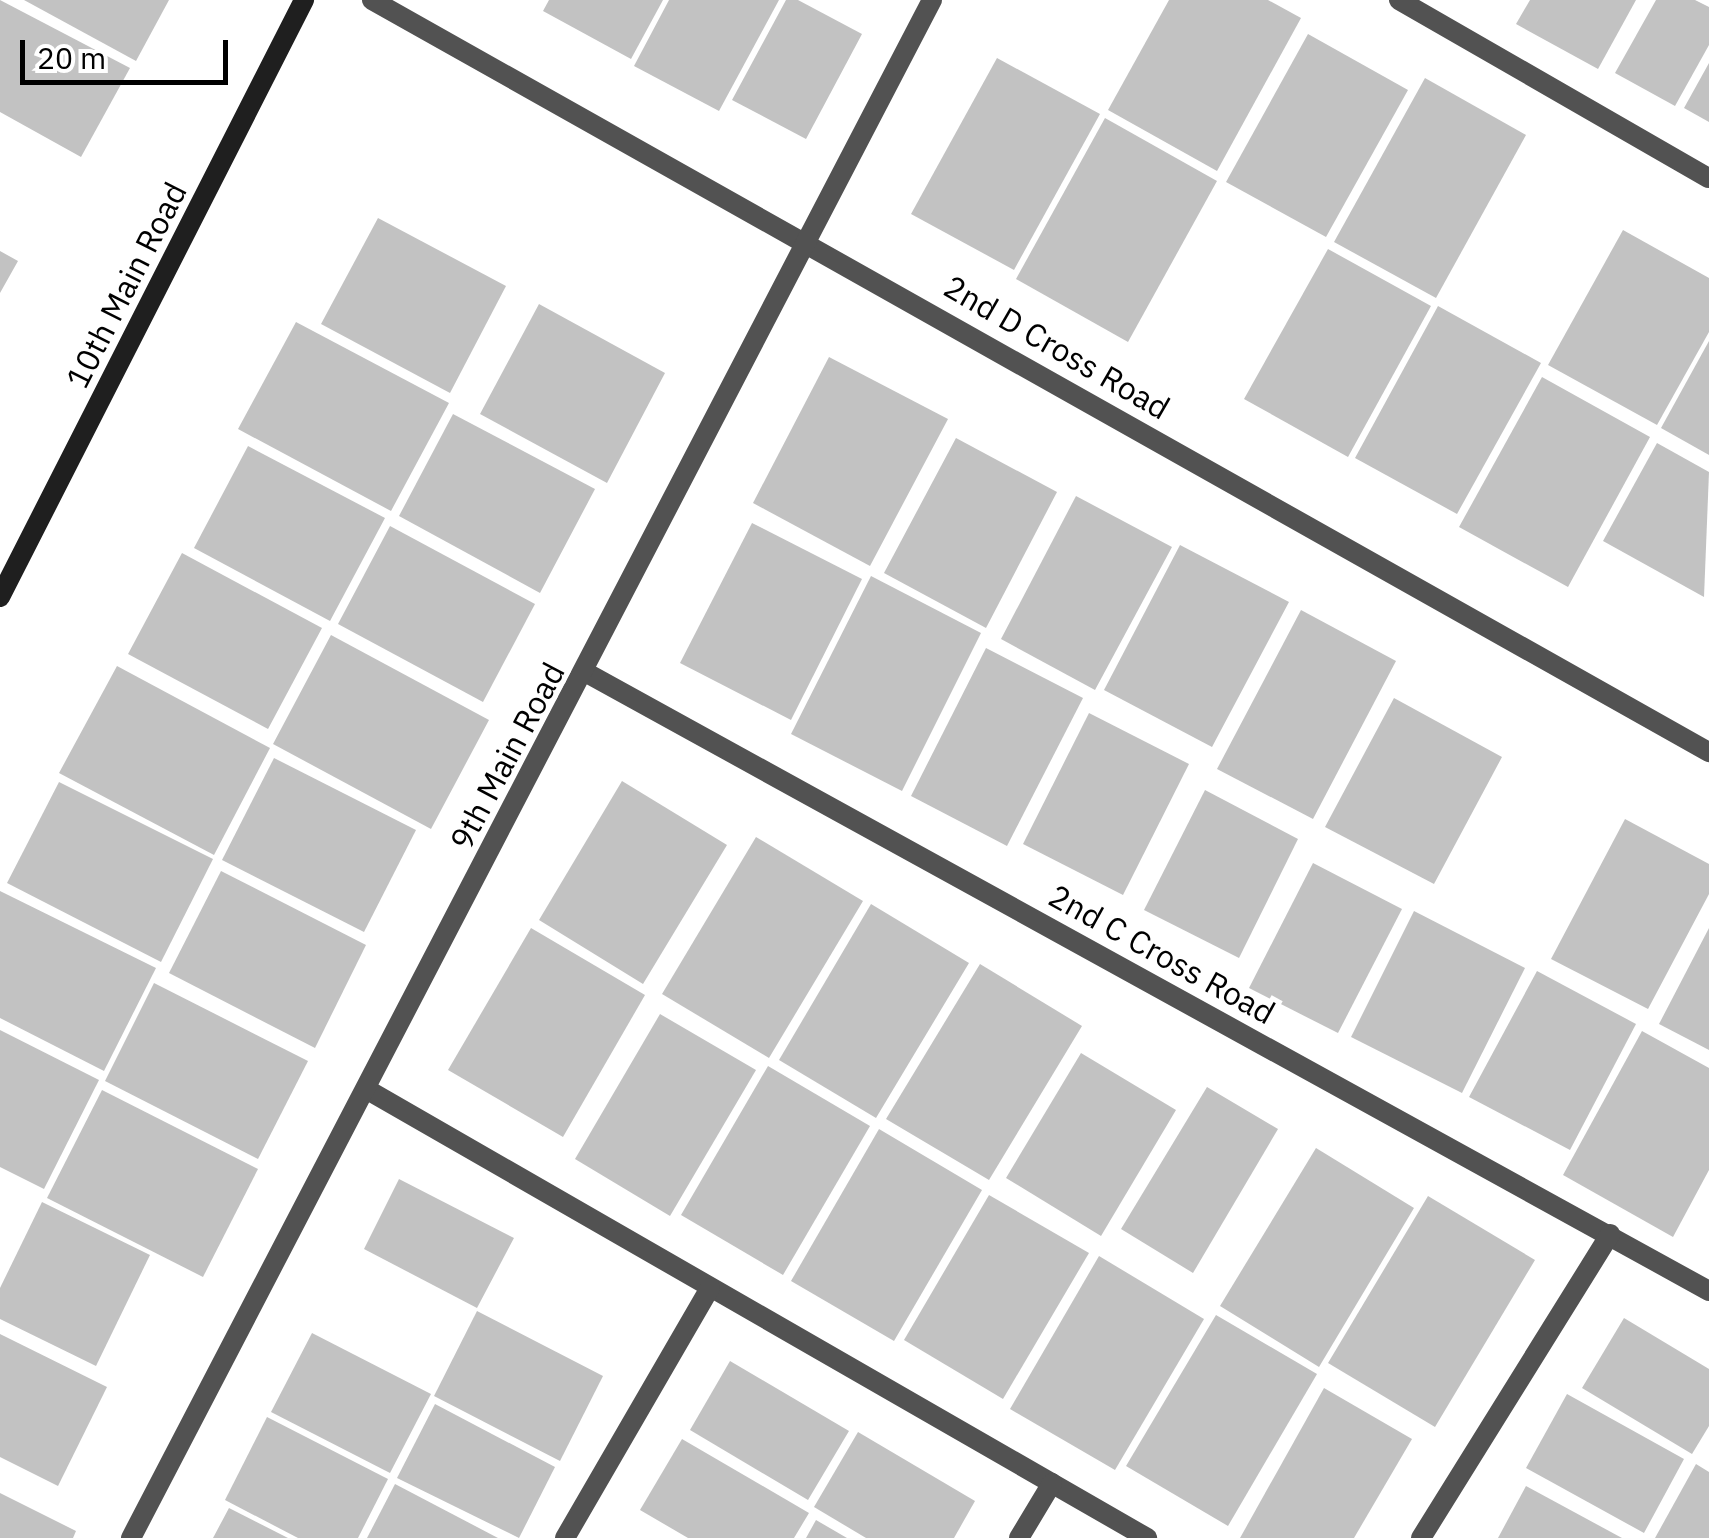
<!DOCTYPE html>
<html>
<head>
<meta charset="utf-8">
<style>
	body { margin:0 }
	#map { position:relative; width:1709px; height:1538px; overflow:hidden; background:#fff; font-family:"IBM Plex Sans",sans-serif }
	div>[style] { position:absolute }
	.building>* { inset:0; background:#c2c2c2 }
	.street>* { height:20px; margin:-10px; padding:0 10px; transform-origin:10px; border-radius:10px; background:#525252 }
	.secondary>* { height:20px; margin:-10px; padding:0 10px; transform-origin:10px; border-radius:10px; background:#1f1f1f }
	span { translate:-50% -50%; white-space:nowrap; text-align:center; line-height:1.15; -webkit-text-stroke:10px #fff; paint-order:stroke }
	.street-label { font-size:32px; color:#000 }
	.scale { position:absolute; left:20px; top:40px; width:208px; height:45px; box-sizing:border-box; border:5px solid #000; border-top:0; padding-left:12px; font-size:30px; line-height:35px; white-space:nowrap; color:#000; -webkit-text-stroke:8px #fff; paint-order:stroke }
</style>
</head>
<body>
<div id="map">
	<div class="building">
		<div style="clip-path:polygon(0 0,130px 68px,81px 157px,0 112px)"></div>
		<div style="clip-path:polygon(24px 0,169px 0,136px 61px)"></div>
		<div style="clip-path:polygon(549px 0,663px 0,631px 59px,543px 11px)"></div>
		<div style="clip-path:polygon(669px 0,779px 0,719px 111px,634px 66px)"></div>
		<div style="clip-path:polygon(786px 0,798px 0,862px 34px,806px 139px,732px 100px)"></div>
		<div style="clip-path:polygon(1169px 0,1268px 0,1301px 18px,1217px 171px,1108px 110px)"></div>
		<div style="clip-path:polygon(1530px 0,1636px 0,1598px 69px,1516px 24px)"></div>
		<div style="clip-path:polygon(1656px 0,1695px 0,1709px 7px,1709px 45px,1675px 106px,1615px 73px)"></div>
		<div style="clip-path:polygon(1308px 34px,1408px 90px,1326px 237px,1226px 182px)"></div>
		<div style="clip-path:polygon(997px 58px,1100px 114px,1014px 270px,911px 214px)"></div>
		<div style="clip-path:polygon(1709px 63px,1709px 122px,1684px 108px)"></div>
		<div style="clip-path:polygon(1425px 78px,1526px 135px,1436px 298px,1334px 242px)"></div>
		<div style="clip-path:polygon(1105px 118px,1217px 181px,1128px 342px,1016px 279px)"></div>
		<div style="clip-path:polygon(378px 218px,506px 286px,450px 393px,321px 324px)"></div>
		<div style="clip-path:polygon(1623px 230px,1709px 278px,1709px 332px,1657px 425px,1548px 365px)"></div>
		<div style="clip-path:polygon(1328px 249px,1431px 306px,1348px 457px,1244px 399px)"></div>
		<div style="clip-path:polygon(0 251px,18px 261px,0 293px)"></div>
		<div style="clip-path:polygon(539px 304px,665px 373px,607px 483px,480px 414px)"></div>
		<div style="clip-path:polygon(1438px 306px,1541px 363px,1457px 514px,1355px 458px)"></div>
		<div style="clip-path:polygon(296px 322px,449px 403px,391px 511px,238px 429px)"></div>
		<div style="clip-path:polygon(1709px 341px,1709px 455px,1661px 428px)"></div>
		<div style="clip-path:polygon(829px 357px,948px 419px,870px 566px,753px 503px)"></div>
		<div style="clip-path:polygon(1542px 377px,1650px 437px,1568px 587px,1459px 527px)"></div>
		<div style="clip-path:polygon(453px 414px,595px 489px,540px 593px,399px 516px)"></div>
		<div style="clip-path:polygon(956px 438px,1057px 492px,986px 628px,884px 573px)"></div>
		<div style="clip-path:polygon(1657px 443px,1709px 472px,1704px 597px,1603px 541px)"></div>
		<div style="clip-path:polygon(248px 446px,385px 518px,330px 621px,194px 548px)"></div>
		<div style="clip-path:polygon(1076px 496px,1172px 547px,1095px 690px,1001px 639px)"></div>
		<div style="clip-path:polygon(752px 523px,862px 579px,791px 720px,680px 663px)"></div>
		<div style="clip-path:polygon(390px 526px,535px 604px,483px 702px,338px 624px)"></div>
		<div style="clip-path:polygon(1180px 545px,1289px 602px,1212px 747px,1104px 690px)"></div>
		<div style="clip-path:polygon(182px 553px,322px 628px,268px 729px,128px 654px)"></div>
		<div style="clip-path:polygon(871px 576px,981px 633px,902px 791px,791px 734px)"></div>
		<div style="clip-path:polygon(1301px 610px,1396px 661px,1313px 819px,1217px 769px)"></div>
		<div style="clip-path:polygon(331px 635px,489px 720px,431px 829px,273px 744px)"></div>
		<div style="clip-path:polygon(986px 648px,1083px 698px,1007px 846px,911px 796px)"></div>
		<div style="clip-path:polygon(117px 666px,270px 748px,214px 855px,59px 773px)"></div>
		<div style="clip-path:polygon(1394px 698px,1502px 757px,1434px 884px,1325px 827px)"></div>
		<div style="clip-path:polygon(1089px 713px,1189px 764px,1123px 895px,1023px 844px)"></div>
		<div style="clip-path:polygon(274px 758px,416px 830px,364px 932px,222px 860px)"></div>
		<div style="clip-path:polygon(622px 781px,727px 845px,643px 984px,539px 920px)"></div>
		<div style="clip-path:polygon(59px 782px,213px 859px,161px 962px,7px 883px)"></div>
		<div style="clip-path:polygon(1205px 790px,1298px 839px,1239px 958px,1144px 910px)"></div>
		<div style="clip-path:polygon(1625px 819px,1709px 864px,1709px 894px,1648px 1009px,1551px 959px)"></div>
		<div style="clip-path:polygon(756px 837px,863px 901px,769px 1058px,662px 994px)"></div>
		<div style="clip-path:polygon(1313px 863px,1402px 909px,1338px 1033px,1249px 988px)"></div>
		<div style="clip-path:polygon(221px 871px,366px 945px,315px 1048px,169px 973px)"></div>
		<div style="clip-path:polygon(0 891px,156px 968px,104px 1071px,0 1018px)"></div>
		<div style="clip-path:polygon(871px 904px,969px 963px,876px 1118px,779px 1060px)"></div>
		<div style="clip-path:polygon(1414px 911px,1525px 968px,1462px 1093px,1351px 1037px)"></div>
		<div style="clip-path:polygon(531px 928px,645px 995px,563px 1137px,448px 1070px)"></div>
		<div style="clip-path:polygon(1709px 928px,1709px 1050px,1659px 1024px)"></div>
		<div style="clip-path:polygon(980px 964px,1082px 1026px,989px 1180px,886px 1119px)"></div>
		<div style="clip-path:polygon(1537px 971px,1636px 1024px,1570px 1150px,1469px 1097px)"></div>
		<div style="clip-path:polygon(154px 983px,308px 1061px,258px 1159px,105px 1081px)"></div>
		<div style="clip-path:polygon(660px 1014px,756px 1070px,670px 1216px,575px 1159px)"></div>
		<div style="clip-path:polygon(0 1030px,99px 1080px,44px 1189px,0 1167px)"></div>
		<div style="clip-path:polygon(1642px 1031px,1709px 1068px,1709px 1170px,1673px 1237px,1563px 1175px)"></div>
		<div style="clip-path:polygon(1081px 1053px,1176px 1110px,1101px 1236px,1006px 1178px)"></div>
		<div style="clip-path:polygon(768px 1066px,870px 1126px,783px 1275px,681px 1215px)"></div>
		<div style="clip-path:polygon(1207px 1087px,1278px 1129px,1193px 1273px,1121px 1229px)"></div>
		<div style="clip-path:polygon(102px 1090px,258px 1169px,203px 1277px,47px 1198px)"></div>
		<div style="clip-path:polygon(879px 1129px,982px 1190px,894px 1341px,791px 1281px)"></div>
		<div style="clip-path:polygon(1316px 1148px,1414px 1208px,1319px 1367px,1220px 1306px)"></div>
		<div style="clip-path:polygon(399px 1179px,514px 1238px,477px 1308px,364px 1249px)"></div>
		<div style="clip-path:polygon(989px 1195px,1089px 1253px,1003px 1399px,904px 1340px)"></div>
		<div style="clip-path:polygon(1428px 1196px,1535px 1260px,1435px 1427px,1328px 1363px)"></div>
		<div style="clip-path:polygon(42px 1202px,150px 1255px,96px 1366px,0 1319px,0 1288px)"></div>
		<div style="clip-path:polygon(1099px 1256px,1204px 1319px,1115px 1470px,1010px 1409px)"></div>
		<div style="clip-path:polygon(477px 1311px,603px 1376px,560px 1461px,434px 1396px)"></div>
		<div style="clip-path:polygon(1216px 1315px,1317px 1374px,1228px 1526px,1126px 1466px)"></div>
		<div style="clip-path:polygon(1624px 1318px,1709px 1369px,1709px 1426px,1692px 1454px,1582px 1388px)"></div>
		<div style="clip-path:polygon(312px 1333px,431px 1394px,390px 1473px,271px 1412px)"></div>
		<div style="clip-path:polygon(0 1334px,107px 1387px,58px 1486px,0 1457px)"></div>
		<div style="clip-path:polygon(730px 1361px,849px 1431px,808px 1500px,690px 1430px)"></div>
		<div style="clip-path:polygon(1324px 1388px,1412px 1439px,1354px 1538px,1240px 1538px)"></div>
		<div style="clip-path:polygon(1567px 1394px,1684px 1459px,1644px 1533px,1526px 1468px)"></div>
		<div style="clip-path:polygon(435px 1404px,555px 1467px,519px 1538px,397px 1478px)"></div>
		<div style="clip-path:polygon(267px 1417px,388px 1479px,358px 1538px,298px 1538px,225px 1500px)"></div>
		<div style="clip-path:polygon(858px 1432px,975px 1501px,954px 1538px,866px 1538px,814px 1507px)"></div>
		<div style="clip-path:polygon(682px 1439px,809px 1513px,794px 1538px,688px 1538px,640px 1510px)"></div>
		<div style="clip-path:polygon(1696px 1464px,1709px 1472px,1709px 1538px,1655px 1538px)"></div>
		<div style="clip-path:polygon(395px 1484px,498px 1538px,367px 1538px)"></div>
		<div style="clip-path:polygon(1526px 1486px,1622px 1538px,1498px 1538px)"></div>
		<div style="clip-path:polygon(0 1493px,76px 1531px,73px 1538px,0 1538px)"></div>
		<div style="clip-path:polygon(229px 1508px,288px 1538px,213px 1538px)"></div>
		<div style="clip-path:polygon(816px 1520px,847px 1538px,806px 1538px)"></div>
	</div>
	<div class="street">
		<div style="left:372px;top:0;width:1534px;rotate:29.36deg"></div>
		<div style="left:1399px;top:0;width:357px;rotate:29.9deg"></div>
		<div style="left:585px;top:672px;width:1283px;rotate:28.84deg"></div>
		<div style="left:366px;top:1089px;width:901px;rotate:29.89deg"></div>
		<div style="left:131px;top:1538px;width:1734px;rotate:-62.49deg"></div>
		<div style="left:565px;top:1538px;width:289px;rotate:-59.9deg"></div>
		<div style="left:1019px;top:1538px;width:64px;rotate:-59deg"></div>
		<div style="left:1421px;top:1538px;width:358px;rotate:-58.1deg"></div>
	</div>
	<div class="secondary">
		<div style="left:0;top:597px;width:670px;rotate:-63.01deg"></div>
	</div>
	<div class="street-label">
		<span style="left:126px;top:285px;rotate:-63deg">10th Main Road</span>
		<span style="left:1057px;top:347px;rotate:30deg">2nd D Cross Road</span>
		<span style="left:507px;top:756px;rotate:-62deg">9th Main Road</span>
		<span style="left:1162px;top:954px;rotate:29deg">2nd C Cross Road</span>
	</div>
	<div class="scale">20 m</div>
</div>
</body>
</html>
